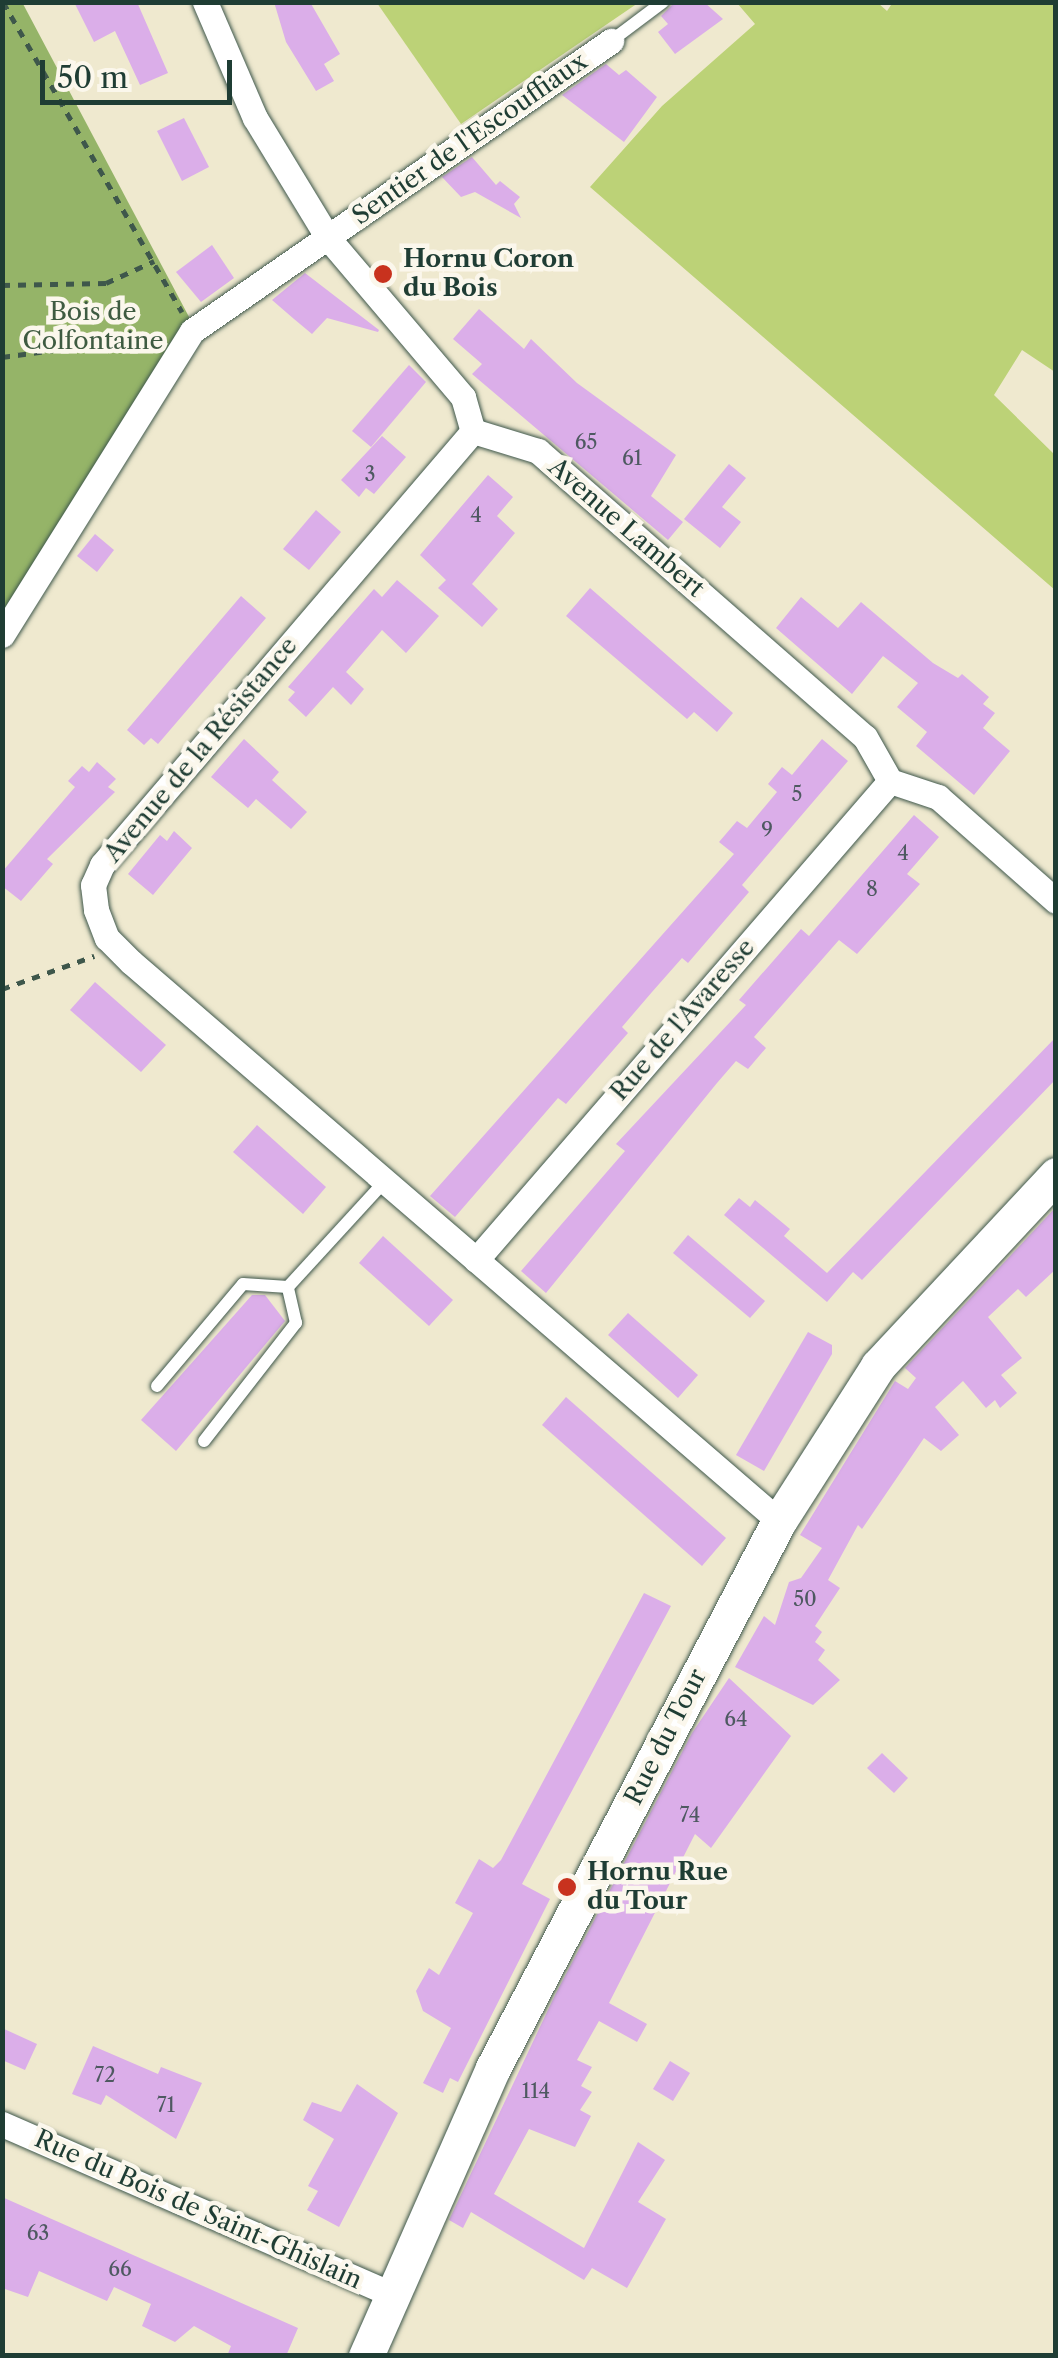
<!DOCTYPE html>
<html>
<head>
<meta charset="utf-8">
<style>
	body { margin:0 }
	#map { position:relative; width:1058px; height:2358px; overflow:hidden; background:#efe9cf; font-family:"Libre Caslon Text",serif }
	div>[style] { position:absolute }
	.green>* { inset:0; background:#bcd277 }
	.forest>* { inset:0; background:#95b468 }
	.building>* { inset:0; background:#dbaee9 }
	.path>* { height:5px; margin-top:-2.5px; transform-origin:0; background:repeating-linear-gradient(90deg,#3e574b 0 8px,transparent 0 16px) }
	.roads { filter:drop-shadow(0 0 2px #3e574b) drop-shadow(0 0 2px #3e574b) }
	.lane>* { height:12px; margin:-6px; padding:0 6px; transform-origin:6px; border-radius:6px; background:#fff }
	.street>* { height:25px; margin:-12.5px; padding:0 12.5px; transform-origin:12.5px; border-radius:12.5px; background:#fff }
	.secondary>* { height:35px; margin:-17.5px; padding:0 17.5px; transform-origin:17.5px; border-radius:17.5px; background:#fff }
	.dots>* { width:28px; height:28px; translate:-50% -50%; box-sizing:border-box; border:5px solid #fbf7ec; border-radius:50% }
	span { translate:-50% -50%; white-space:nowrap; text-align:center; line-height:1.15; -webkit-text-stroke:9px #fbf7ec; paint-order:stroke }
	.number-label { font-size:20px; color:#4e5961 }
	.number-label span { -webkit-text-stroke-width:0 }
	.street-label { font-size:25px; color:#1f3d34 }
	.poi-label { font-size:25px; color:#1f3d34; font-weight:700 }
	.left { translate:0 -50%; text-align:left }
	.park-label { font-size:25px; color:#3e5b41 }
	.frame { position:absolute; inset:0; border:5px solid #1f3d34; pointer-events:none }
	.scale { position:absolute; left:40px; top:60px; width:192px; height:45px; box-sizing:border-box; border:5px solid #1f3d34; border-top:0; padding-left:12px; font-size:30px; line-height:35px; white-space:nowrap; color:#1f3d34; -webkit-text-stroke:8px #fbf7ec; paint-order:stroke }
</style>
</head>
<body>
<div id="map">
	<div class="green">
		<div style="clip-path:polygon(893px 2px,1055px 3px,1055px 372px,1022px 350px,994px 395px,1055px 455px,1055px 590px,590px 187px,662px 106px,755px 24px,737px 3px,878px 3px,887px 11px)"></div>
		<div style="clip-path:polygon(377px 3px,638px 3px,461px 124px)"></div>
	</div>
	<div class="forest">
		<div style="clip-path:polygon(22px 2px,197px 332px,3px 618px,2px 3px)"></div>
	</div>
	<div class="building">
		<div style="clip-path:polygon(74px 2px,137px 2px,168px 73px,140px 85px,115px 31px,94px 42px)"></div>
		<div style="clip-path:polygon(274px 2px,310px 2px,340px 54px,324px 64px,334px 81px,316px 91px,286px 42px)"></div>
		<div style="clip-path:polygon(704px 2px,723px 19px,675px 54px,658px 32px,668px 24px,661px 16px,675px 2px)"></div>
		<div style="clip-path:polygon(606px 64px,619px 75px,626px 70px,657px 97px,624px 142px,562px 95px)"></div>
		<div style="clip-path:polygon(184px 118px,209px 167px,182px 181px,157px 131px)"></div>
		<div style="clip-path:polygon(472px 157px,496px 185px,500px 181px,520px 197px,514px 204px,521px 218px,475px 192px,461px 197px,442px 177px)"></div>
		<div style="clip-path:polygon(212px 245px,234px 278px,201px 302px,176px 272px)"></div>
		<div style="clip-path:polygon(305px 273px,379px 330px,378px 332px,327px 318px,312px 334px,294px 319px,272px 300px)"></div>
		<div style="clip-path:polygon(479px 309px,524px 349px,531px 339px,577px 383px,676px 455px,651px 496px,683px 522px,668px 540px,472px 374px,482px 364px,453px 339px)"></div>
		<div style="clip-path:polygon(409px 365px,426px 382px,371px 447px,352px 431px)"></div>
		<div style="clip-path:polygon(382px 436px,406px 457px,374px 494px,366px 488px,359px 497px,341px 480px)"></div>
		<div style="clip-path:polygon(729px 464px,746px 478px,722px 507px,741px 522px,720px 548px,684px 519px)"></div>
		<div style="clip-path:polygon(488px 475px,513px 497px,497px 516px,515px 533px,472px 584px,498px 609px,482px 627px,438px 588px,446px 580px,420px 555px)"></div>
		<div style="clip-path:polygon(316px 510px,341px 532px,309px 570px,283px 549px)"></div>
		<div style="clip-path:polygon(95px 534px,114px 550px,97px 572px,77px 556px)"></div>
		<div style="clip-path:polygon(397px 580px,439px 616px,406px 653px,382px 630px,346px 672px,364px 689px,351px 705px,333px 687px,306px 717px,288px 700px,295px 692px,288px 687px,374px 589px,382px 597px)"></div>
		<div style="clip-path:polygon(590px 588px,733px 713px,717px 732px,694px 712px,687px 719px,566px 616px)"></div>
		<div style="clip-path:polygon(241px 596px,266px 618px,158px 744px,151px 738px,144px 745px,127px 730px)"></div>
		<div style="clip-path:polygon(801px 597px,838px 628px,861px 602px,933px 663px,958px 678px,962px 674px,989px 697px,983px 704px,995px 713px,983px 728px,1010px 751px,974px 795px,916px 746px,927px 732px,897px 707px,918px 683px,883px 656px,852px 694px,776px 628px)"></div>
		<div style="clip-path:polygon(244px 739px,279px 772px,272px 780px,307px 812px,291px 829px,256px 799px,248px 808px,211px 777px)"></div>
		<div style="clip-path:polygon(822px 739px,848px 761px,742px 885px,749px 892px,688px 963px,682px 958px,652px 992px,622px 1027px,628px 1033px,566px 1104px,558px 1098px,455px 1217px,430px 1196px,734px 854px,719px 842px,737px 821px,747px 828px,777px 792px,768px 784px,782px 767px,792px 775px)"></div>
		<div style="clip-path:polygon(97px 762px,116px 779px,108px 787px,115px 792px,47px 859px,53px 864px,21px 901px,2px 886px,2px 872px,75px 787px,68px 781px,82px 766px,89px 772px)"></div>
		<div style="clip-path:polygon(914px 815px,939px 837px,907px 874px,920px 884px,857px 954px,839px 940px,754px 1037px,766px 1048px,748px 1069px,736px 1061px,717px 1083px,546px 1293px,521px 1271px,625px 1151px,616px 1144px,746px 1005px,739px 1000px,801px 929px,809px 936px)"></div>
		<div style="clip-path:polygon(174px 831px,192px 848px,153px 895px,128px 874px,160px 835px,167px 841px)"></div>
		<div style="clip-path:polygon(95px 982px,166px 1045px,141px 1072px,70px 1010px)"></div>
		<div style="clip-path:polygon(1056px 1037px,1056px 1079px,862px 1280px,853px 1272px,827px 1302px,724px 1215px,739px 1198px,750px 1207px,755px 1200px,790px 1229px,784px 1236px,827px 1273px)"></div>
		<div style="clip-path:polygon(257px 1125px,326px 1187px,303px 1214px,233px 1152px)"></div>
		<div style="clip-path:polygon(1056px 1207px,1056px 1269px,1026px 1297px,1018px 1289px,988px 1317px,1022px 1358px,1001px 1375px,1017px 1393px,1000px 1408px,995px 1400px,986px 1408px,963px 1381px,935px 1407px,959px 1435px,941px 1451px,924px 1438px,862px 1529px,858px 1525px,828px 1580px,840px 1588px,815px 1626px,822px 1632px,815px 1642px,825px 1650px,818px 1660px,840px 1680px,813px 1705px,735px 1667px,764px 1616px,775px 1625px,789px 1582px,801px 1578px,822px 1548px,800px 1535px,895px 1381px,908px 1389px,916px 1378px,905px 1368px)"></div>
		<div style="clip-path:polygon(688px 1235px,765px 1301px,750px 1318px,673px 1253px)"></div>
		<div style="clip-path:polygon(383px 1236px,453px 1300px,429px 1326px,359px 1263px)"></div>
		<div style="clip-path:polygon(252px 1295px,265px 1295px,285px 1321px,176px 1451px,141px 1420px)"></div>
		<div style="clip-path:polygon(628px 1313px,698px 1375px,678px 1398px,608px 1335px)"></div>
		<div style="clip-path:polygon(808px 1332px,832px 1345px,832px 1354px,764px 1471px,736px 1455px)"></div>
		<div style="clip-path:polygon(566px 1397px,726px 1538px,702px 1566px,542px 1425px)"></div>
		<div style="clip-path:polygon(644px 1593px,671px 1606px,522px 1884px,550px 1899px,458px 2082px,450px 2078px,443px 2093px,423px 2083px,451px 2028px,423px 2011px,416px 1991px,429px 1968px,439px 1975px,473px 1913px,455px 1903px,479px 1859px,493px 1868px,501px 1860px)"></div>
		<div style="clip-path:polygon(729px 1678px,791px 1736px,711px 1848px,695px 1834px,609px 2003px,647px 2024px,637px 2042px,599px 2021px,577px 2060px,592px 2067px,581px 2086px,592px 2092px,580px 2110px,591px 2116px,575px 2147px,529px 2129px,494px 2194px,584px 2248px,638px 2142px,665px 2160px,638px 2202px,666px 2219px,627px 2288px,592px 2268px,584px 2280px,471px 2212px,463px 2228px,449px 2220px,555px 1995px,692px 1733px)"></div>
		<div style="clip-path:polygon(882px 1753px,908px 1778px,894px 1793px,867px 1768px)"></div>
		<div style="clip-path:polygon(2px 2028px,37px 2044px,25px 2070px,2px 2060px)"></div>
		<div style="clip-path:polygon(93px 2046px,158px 2074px,161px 2067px,202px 2083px,176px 2139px,106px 2095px,101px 2105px,72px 2094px)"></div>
		<div style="clip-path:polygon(670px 2061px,690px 2073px,673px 2101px,653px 2089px)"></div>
		<div style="clip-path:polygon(357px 2084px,398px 2113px,339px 2227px,307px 2210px,318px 2191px,308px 2186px,334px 2139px,303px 2120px,312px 2102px,341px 2112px)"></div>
		<div style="clip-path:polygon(2px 2197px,298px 2328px,286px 2356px,227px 2356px,231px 2346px,194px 2326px,175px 2342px,142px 2326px,151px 2304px,114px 2287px,107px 2301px,39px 2271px,28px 2297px,2px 2288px)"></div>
	</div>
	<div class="path">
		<div style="left:3px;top:2px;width:358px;rotate:60deg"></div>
		<div style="left:2px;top:285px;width:104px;rotate:-1.1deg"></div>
		<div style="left:106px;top:283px;width:53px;rotate:-24.6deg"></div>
		<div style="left:2px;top:357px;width:157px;rotate:-7.7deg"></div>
		<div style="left:2px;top:989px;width:98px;rotate:-19.7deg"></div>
	</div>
	<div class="roads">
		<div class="lane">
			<div style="left:611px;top:41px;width:65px;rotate:-36.9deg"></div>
			<div style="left:157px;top:1386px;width:133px;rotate:-49.9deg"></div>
			<div style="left:243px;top:1284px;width:45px;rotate:3.8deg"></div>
			<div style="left:204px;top:1441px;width:150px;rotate:-52.1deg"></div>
			<div style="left:296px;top:1323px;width:37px;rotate:-103deg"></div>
			<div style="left:288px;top:1287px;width:144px;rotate:-47.5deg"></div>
		</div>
		<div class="street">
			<div style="left:205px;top:2px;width:126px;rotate:66.7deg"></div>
			<div style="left:255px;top:118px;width:140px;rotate:58.7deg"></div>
			<div style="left:328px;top:238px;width:209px;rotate:49.7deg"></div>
			<div style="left:463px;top:397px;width:35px;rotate:74deg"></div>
			<div style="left:473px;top:431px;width:68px;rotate:17.1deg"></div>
			<div style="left:538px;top:451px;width:434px;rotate:41.2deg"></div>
			<div style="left:865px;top:737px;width:51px;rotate:60.4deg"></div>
			<div style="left:890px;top:781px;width:51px;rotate:18.4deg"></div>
			<div style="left:938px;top:797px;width:157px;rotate:41.4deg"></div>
			<div style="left:473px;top:431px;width:571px;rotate:130.53deg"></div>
			<div style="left:102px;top:865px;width:22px;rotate:114deg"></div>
			<div style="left:93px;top:885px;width:25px;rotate:83deg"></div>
			<div style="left:96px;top:910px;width:30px;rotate:69deg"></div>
			<div style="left:107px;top:938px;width:34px;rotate:45deg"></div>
			<div style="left:131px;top:962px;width:856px;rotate:40.78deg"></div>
			<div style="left:2px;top:635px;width:358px;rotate:-58deg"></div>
			<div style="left:192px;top:331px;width:510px;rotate:-34.69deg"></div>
			<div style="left:476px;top:1260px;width:633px;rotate:-49.16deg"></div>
			<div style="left:2px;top:2124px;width:427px;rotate:23.6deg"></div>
		</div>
		<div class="secondary">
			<div style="left:366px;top:2356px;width:315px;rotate:-66.2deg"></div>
			<div style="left:493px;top:2068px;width:617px;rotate:-62.4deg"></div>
			<div style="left:779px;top:1521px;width:184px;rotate:-57.4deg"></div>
			<div style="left:878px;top:1366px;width:261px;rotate:-47deg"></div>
		</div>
	</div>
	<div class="dots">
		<div style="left:383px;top:274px;background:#c8321e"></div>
		<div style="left:567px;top:1887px;background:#c8321e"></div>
	</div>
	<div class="number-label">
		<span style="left:586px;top:442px">65</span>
		<span style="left:632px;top:458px">61</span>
		<span style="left:370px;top:474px">3</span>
		<span style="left:476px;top:515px">4</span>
		<span style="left:797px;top:794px">5</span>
		<span style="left:767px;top:830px">9</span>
		<span style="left:903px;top:853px">4</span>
		<span style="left:872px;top:889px">8</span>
		<span style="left:805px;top:1599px">50</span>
		<span style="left:736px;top:1719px">64</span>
		<span style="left:690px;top:1815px">74</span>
		<span style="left:105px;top:2075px">72</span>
		<span style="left:536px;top:2091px">114</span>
		<span style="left:166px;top:2105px">71</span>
		<span style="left:38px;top:2233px">63</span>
		<span style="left:120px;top:2269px">66</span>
	</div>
	<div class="street-label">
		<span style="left:470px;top:139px;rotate:-35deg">Sentier de l'Escouffiaux</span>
		<span style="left:626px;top:528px;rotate:41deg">Avenue Lambert</span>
		<span style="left:201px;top:750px;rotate:-50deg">Avenue de la Résistance</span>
		<span style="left:683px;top:1020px;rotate:-49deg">Rue de l'Avaresse</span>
		<span style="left:666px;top:1737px;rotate:-63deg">Rue du Tour</span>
		<span style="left:198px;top:2210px;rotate:24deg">Rue du Bois de Saint-Ghislain</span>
	</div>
	<div class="poi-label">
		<span class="left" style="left:403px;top:274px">Hornu Coron<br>du Bois</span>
		<span class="left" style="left:587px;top:1887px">Hornu Rue<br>du Tour</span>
	</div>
	<div class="park-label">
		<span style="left:93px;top:327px">Bois de<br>Colfontaine</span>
	</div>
	<div class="frame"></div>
	<div class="scale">50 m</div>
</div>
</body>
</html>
